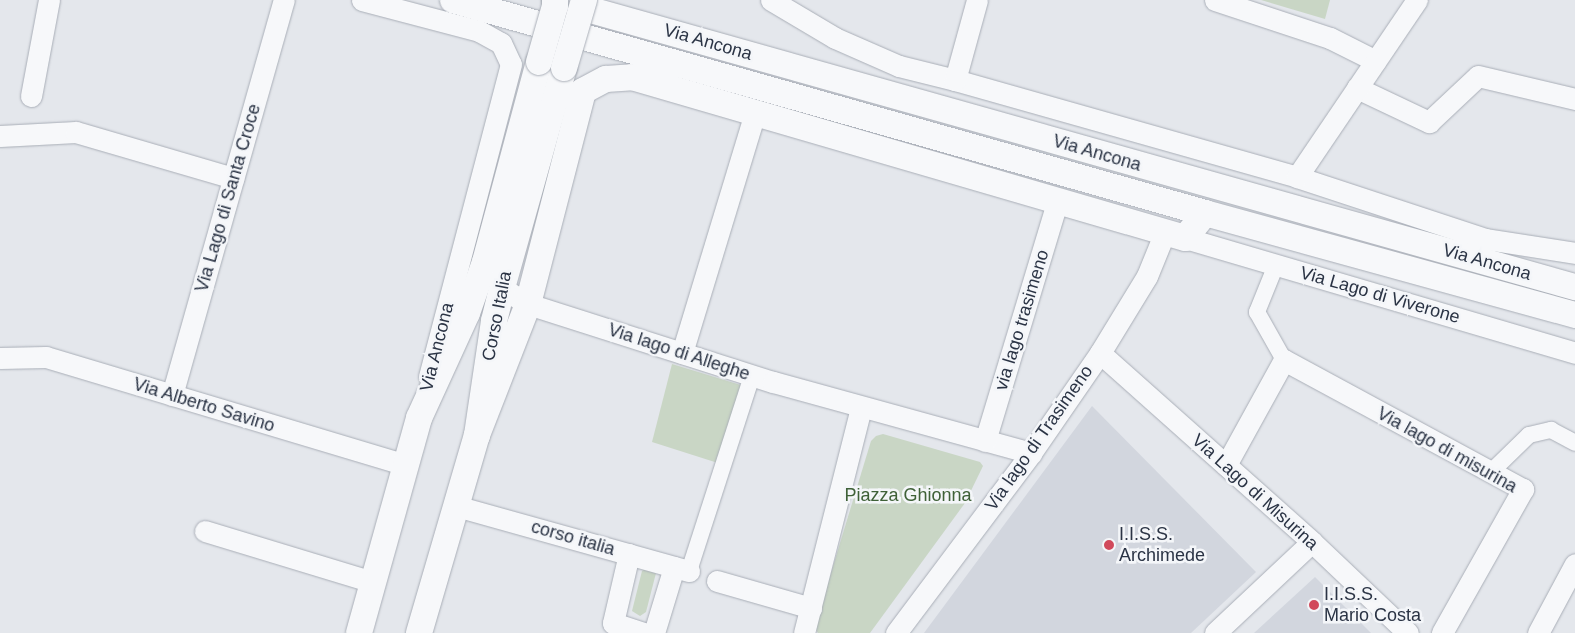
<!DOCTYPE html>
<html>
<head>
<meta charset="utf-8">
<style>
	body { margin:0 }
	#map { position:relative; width:1575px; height:633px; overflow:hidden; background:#e4e7ec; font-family:Helvetica,sans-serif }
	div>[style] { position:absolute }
	.built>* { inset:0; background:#d2d6de }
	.green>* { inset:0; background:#c9d6c5 }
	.roads { filter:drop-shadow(0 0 1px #a9aeb7) drop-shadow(0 0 1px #a9aeb7) }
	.pedestrian>* { height:16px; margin:-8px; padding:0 8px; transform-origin:8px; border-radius:8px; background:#f7f8fa }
	.minor>* { height:21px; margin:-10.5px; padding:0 10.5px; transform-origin:10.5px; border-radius:10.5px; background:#f7f8fa }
	.tertiary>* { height:26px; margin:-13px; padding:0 13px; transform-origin:13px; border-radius:13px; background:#f7f8fa }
	.bridges { filter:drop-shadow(0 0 1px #a9aeb7) drop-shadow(0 0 1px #a9aeb7) }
	.tertiary-bridge>* { height:26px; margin:-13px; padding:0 13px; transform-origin:13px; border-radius:13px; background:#f7f8fa }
	.dots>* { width:14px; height:14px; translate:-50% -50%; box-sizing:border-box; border:2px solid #f4f6f9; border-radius:50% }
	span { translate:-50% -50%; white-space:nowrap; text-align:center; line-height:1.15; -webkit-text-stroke:5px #f4f6f9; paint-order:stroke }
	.street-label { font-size:18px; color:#2b3445 }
	.park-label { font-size:18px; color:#3f6138 }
	.poi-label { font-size:18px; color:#2b3445 }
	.left { translate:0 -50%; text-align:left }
</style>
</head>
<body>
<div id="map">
	<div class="built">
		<div style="clip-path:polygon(1092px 406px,1256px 572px,1191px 633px,924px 633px)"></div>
		<div style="clip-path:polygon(1315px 577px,1371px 633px,1254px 633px)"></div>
	</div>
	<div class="green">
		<div style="clip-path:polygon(1261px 0,1330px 0,1325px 19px)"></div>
		<div style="clip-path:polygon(672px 364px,744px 386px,721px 464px,652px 442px)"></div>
		<div style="clip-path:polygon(883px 434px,980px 462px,983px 466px,965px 503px,870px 633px,818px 633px,816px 630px,816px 622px,871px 441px,876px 436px)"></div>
		<div style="clip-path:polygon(646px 568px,656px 573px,646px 612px,640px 616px,632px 611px,642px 571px)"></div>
	</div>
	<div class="roads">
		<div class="pedestrian">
			<div style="left:1276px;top:265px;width:51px;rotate:112deg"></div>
			<div style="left:1257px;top:312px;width:55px;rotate:60.6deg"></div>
			<div style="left:1491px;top:472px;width:53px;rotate:-44.2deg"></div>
			<div style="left:1529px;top:435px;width:23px;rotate:-13deg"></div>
			<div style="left:1551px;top:430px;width:27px;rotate:28deg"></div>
			<div style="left:689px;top:571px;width:205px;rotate:-72.1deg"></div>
		</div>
		<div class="minor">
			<div style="left:362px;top:0;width:121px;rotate:14.8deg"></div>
			<div style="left:479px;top:31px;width:25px;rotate:29deg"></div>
			<div style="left:501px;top:43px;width:23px;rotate:65deg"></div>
			<div style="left:511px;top:64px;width:323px;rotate:104.7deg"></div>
			<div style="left:771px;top:0;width:74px;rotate:30.7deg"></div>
			<div style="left:835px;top:38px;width:70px;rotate:23.6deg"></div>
			<div style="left:899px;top:66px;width:58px;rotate:14deg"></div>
			<div style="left:955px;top:80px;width:355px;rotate:15.8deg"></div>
			<div style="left:1297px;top:177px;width:199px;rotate:18.2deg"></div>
			<div style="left:1486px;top:239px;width:90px;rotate:8.9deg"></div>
			<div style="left:1215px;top:0;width:121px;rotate:18.3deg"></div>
			<div style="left:1330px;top:38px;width:51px;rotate:26.6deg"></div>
			<div style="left:955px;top:80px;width:83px;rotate:-74.6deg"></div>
			<div style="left:1357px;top:88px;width:80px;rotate:25.3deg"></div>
			<div style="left:1429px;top:122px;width:67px;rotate:-43.2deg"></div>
			<div style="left:1478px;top:76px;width:100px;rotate:13.3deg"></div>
			<div style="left:31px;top:96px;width:98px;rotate:-79.4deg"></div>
			<div style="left:0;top:136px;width:76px;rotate:-3deg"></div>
			<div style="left:76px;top:132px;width:164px;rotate:16.3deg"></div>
			<div style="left:1297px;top:177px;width:214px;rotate:-55.9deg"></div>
			<div style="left:1185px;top:238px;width:407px;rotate:16.4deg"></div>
			<div style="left:502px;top:288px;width:31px;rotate:32deg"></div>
			<div style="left:528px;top:304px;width:257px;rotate:17.7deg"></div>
			<div style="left:773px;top:382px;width:268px;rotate:15.4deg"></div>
			<div style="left:682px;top:353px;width:252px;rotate:-73.1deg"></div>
			<div style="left:1100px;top:353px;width:284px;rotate:41.7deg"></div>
			<div style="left:1312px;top:542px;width:132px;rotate:43.5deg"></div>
			<div style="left:0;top:358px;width:46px;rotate:-1.2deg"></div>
			<div style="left:46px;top:357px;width:376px;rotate:16.7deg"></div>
			<div style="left:172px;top:395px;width:411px;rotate:-74.2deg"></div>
			<div style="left:985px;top:441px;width:253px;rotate:-73.2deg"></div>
			<div style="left:1226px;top:465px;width:120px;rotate:-61.1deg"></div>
			<div style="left:1284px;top:360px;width:272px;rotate:28.4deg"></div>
			<div style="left:1523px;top:489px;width:165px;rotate:119.4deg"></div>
			<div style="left:456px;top:506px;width:242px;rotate:15.6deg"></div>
			<div style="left:205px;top:531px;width:176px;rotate:16.9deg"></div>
			<div style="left:629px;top:554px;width:71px;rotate:103.1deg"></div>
			<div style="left:613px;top:623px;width:32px;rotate:18deg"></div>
			<div style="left:717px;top:581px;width:98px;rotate:16deg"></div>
			<div style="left:654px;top:633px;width:69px;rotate:-73.1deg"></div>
			<div style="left:804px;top:633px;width:233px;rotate:-75.8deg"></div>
			<div style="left:896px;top:633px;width:225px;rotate:-53.1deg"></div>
			<div style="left:1031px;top:453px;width:121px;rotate:-55.4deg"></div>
			<div style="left:1100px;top:353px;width:90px;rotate:-58.6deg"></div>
			<div style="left:1147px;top:276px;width:48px;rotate:-67.8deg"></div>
			<div style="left:1215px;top:633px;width:133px;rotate:-43.2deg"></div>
			<div style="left:1538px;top:633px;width:78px;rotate:-61.8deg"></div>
		</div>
		<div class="tertiary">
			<div style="left:453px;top:0;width:782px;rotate:15.81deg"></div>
			<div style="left:1205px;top:213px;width:384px;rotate:15.4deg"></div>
			<div style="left:555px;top:0;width:1060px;rotate:15.72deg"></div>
			<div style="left:477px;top:435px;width:141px;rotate:-68.7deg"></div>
			<div style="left:528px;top:304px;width:220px;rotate:-75.5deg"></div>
			<div style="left:583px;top:91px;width:26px;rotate:-28deg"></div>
			<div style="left:606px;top:79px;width:26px;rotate:-4deg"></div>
			<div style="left:632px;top:77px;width:576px;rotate:16.23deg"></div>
			<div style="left:1185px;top:238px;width:32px;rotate:-51deg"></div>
			<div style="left:359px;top:633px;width:223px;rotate:-74.4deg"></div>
			<div style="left:419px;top:418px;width:115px;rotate:-65.4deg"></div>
			<div style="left:467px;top:313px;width:54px;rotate:-70.6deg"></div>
			<div style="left:485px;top:262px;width:207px;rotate:-74.9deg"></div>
			<div style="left:419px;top:633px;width:206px;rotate:-73.7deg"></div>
			<div style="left:477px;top:435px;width:115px;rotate:-81.5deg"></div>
			<div style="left:494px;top:321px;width:34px;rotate:-76deg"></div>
			<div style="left:502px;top:288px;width:229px;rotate:-74.3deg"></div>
		</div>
	</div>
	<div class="bridges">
		<div class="tertiary-bridge">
			<div style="left:539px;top:62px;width:58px;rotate:-74.1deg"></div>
			<div style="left:555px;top:6px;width:6px;rotate:-90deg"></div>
			<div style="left:564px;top:68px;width:71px;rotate:-73.6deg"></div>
		</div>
	</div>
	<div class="dots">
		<div style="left:1109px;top:545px;background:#d1495b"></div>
		<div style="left:1314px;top:605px;background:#d1495b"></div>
	</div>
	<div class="street-label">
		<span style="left:708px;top:42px;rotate:16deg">Via Ancona</span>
		<span style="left:1097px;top:153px;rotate:16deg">Via Ancona</span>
		<span style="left:228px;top:198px;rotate:-74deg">Via Lago di Santa Croce</span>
		<span style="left:1487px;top:262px;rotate:16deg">Via Ancona</span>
		<span style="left:1380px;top:295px;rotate:16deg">Via Lago di Viverone</span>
		<span style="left:497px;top:316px;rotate:-79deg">Corso Italia</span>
		<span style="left:1022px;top:320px;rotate:-73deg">via lago trasimeno</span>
		<span style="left:437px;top:347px;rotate:-76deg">Via Ancona</span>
		<span style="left:679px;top:352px;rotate:18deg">Via lago di Alleghe</span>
		<span style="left:204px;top:405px;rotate:17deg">Via Alberto Savino</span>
		<span style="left:1039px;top:438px;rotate:-55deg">Via lago di Trasimeno</span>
		<span style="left:1447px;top:450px;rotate:29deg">Via lago di misurina</span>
		<span style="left:1255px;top:492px;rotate:42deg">Via Lago di Misurina</span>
		<span style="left:573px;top:538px;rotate:16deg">corso italia</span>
	</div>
	<div class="park-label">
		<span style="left:908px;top:495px">Piazza Ghionna</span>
	</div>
	<div class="poi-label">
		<span class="left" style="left:1119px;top:545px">I.I.S.S.<br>Archimede</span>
		<span class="left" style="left:1324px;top:605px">I.I.S.S.<br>Mario Costa</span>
	</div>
</div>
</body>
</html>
